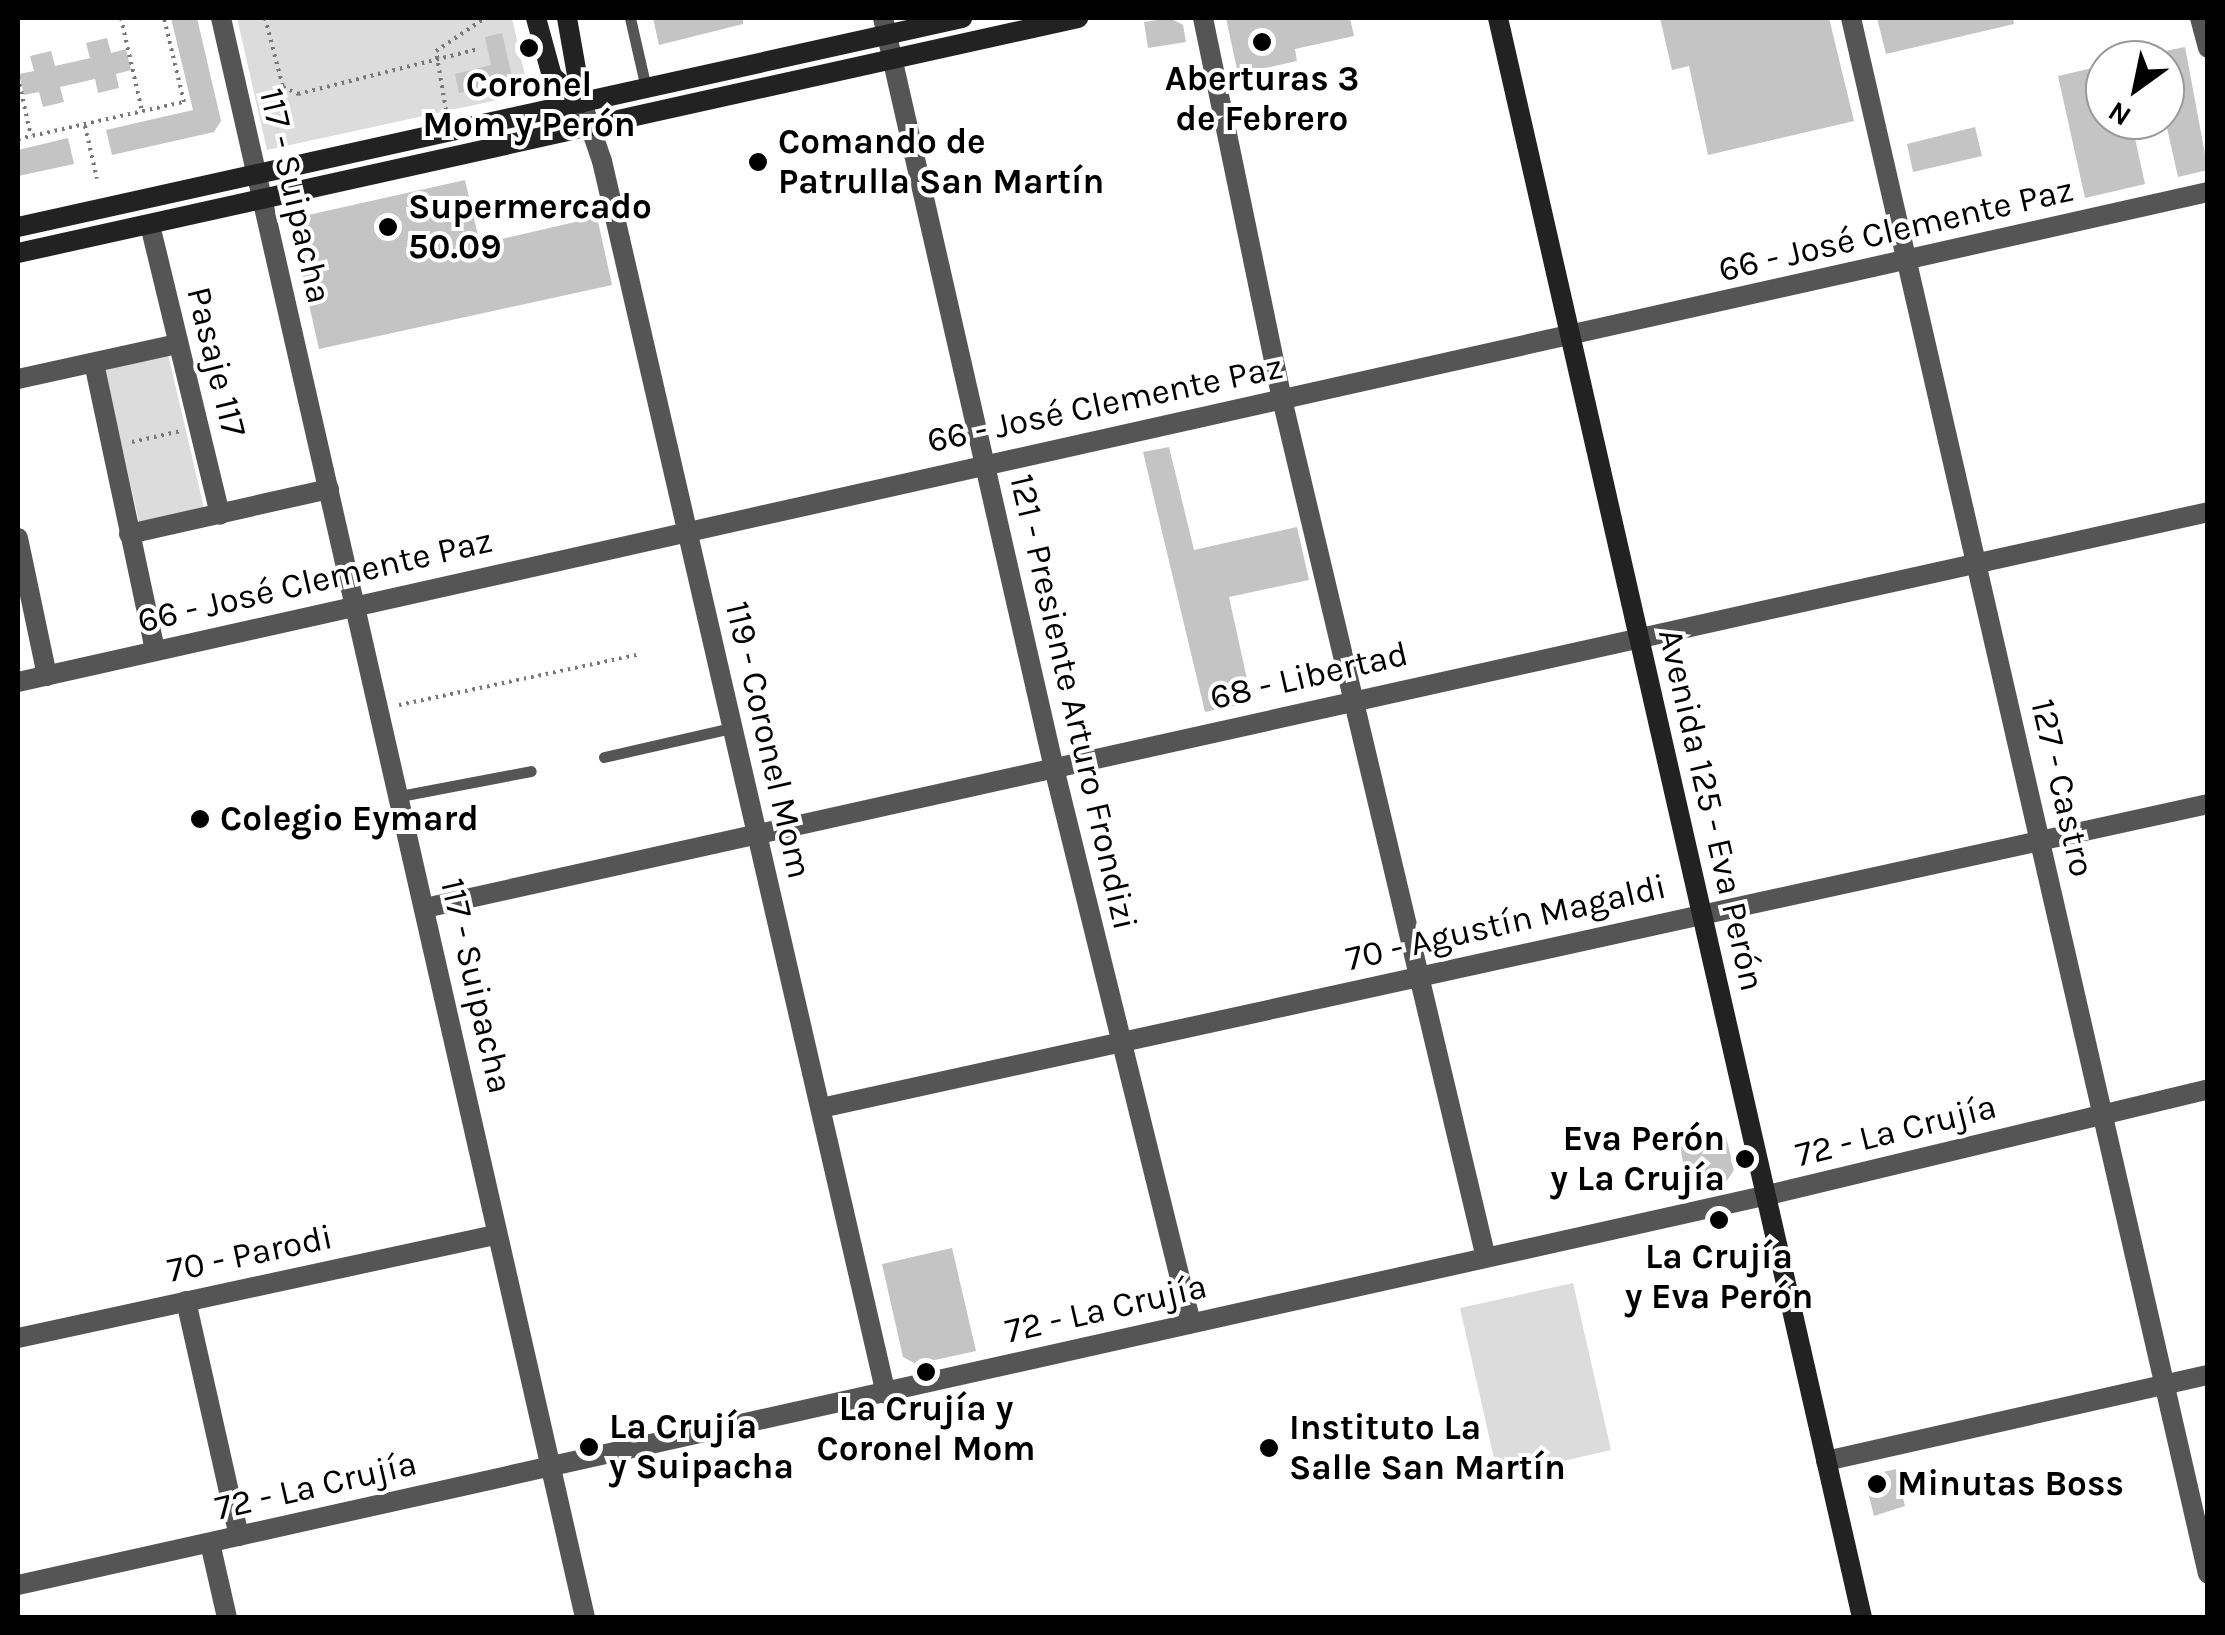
<!DOCTYPE html>
<html>
<head>
<meta charset="utf-8">
<style>
	body { margin:0 }
	#map { position:relative; width:2225px; height:1635px; overflow:hidden; background:#fff; font-family:Karla,sans-serif }
	div>[style] { position:absolute }
	.green>* { inset:0; background:#dcdcdc }
	.building>* { inset:0; background:#c4c4c4 }
	.path>* { height:4px; margin-top:-2px; transform-origin:0; background:repeating-linear-gradient(90deg,#777 0 2.5px,transparent 0 7.5px) }
	.lane>* { height:11px; margin:-5.5px; padding:0 5.5px; transform-origin:5.5px; border-radius:5.5px; background:#555 }
	.street>* { height:20px; margin:-10px; padding:0 10px; transform-origin:10px; border-radius:10px; background:#555 }
	.secondary>* { height:20px; margin:-10px; padding:0 10px; transform-origin:10px; border-radius:10px; background:#222 }
	.dots>* { width:28px; height:28px; translate:-50% -50%; box-sizing:border-box; border:5px solid #fff; border-radius:50% }
	span { translate:-50% -50%; white-space:nowrap; text-align:center; line-height:1.15; -webkit-text-stroke:8px #fff; paint-order:stroke }
	.poi-label { font-size:35px; color:#000; font-weight:700 }
	.left { translate:0 -50%; text-align:left }
	.right { translate:-100% -50%; text-align:right }
	.street-label { font-size:35px; color:#000 }
	.frame { position:absolute; inset:0; border:20px solid #000; pointer-events:none }
	.north { position:absolute; left:2085px; top:40px; width:100px; height:100px; box-sizing:border-box; background:#fff; border:2px solid #999; border-radius:50%; rotate:213deg; font-size:28px; font-weight:700; line-height:40px; text-align:center; color:#000 }
	.north::after { content:''; display:block; margin:auto; width:35px; height:45px; background:#000; clip-path:polygon(50% 0,100% 100%,50% 72%,0 100%) }
</style>
</head>
<body>
<div id="map">
	<div class="green">
		<div style="clip-path:polygon(237px 18px,512px 18px,529px 93px,267px 150px)"></div>
		<div style="clip-path:polygon(168px 354px,204px 508px,139px 522px,104px 367px)"></div>
		<div style="clip-path:polygon(1573px 1283px,1611px 1450px,1498px 1476px,1460px 1308px)"></div>
	</div>
	<div class="building">
		<div style="clip-path:polygon(171px 18px,197px 18px,221px 121px,214px 132px,112px 155px,106px 130px,193px 110px)"></div>
		<div style="clip-path:polygon(653px 18px,743px 18px,743px 24px,659px 45px)"></div>
		<div style="clip-path:polygon(1170px 18px,1183px 25px,1186px 42px,1148px 48px,1144px 22px)"></div>
		<div style="clip-path:polygon(1226px 18px,1350px 18px,1354px 36px,1295px 49px,1297px 61px,1238px 74px)"></div>
		<div style="clip-path:polygon(1660px 18px,1829px 18px,1854px 121px,1708px 155px,1689px 66px,1672px 70px)"></div>
		<div style="clip-path:polygon(1877px 18px,2013px 18px,2014px 24px,1886px 54px)"></div>
		<div style="clip-path:polygon(502px 33px,513px 81px,459px 93px,455px 74px,491px 65px,485px 37px)"></div>
		<div style="clip-path:polygon(107px 38px,111px 53px,126px 49px,131px 70px,116px 74px,119px 88px,98px 93px,95px 79px,60px 87px,64px 102px,43px 107px,39px 92px,24px 95px,19px 74px,34px 71px,30px 56px,51px 51px,55px 66px,90px 58px,86px 43px)"></div>
		<div style="clip-path:polygon(2185px 47px,2208px 170px,2178px 177px,2165px 119px,2165px 51px)"></div>
		<div style="clip-path:polygon(2105px 65px,2105px 120px,2131px 120px,2145px 184px,2085px 198px,2058px 76px)"></div>
		<div style="clip-path:polygon(1975px 127px,1982px 156px,1913px 172px,1907px 144px)"></div>
		<div style="clip-path:polygon(68px 138px,74px 164px,18px 176px,18px 150px)"></div>
		<div style="clip-path:polygon(465px 180px,480px 244px,597px 217px,612px 285px,319px 349px,294px 238px,308px 215px)"></div>
		<div style="clip-path:polygon(1169px 447px,1194px 550px,1297px 527px,1309px 580px,1229px 597px,1252px 702px,1205px 712px,1143px 452px)"></div>
		<div style="clip-path:polygon(1726px 1136px,1734px 1170px,1726px 1182px,1689px 1190px,1680px 1147px)"></div>
		<div style="clip-path:polygon(952px 1248px,976px 1351px,916px 1364px,903px 1357px,882px 1264px)"></div>
		<div style="clip-path:polygon(1896px 1469px,1905px 1506px,1874px 1516px,1866px 1484px,1874px 1474px)"></div>
	</div>
	<div class="path">
		<div style="left:121px;top:18px;width:95px;rotate:77.3deg"></div>
		<div style="left:265px;top:18px;width:71px;rotate:75.4deg"></div>
		<div style="left:283px;top:87px;width:17px;rotate:25deg"></div>
		<div style="left:298px;top:94px;width:186px;rotate:-14deg"></div>
		<div style="left:18px;top:77px;width:60px;rotate:77.6deg"></div>
		<div style="left:446px;top:110px;width:60px;rotate:-99.6deg"></div>
		<div style="left:436px;top:51px;width:59px;rotate:-34deg"></div>
		<div style="left:85px;top:126px;width:54px;rotate:77.2deg"></div>
		<div style="left:18px;top:139px;width:170px;rotate:-12.6deg"></div>
		<div style="left:184px;top:102px;width:86px;rotate:-103.4deg"></div>
		<div style="left:132px;top:442px;width:50px;rotate:-12.7deg"></div>
		<div style="left:399px;top:705px;width:243px;rotate:-11.9deg"></div>
	</div>
	<div class="lane">
		<div style="left:630px;top:18px;width:72px;rotate:77.1deg"></div>
		<div style="left:604px;top:757px;width:131px;rotate:-12.8deg"></div>
		<div style="left:400px;top:796px;width:133px;rotate:-10.8deg"></div>
	</div>
	<div class="street">
		<div style="left:221px;top:18px;width:1641px;rotate:77.18deg"></div>
		<div style="left:883px;top:18px;width:769px;rotate:77.16deg"></div>
		<div style="left:1054px;top:768px;width:572px;rotate:76.13deg"></div>
		<div style="left:1203px;top:18px;width:389px;rotate:78.3deg"></div>
		<div style="left:1282px;top:399px;width:879px;rotate:76.64deg"></div>
		<div style="left:1851px;top:18px;width:1596px;rotate:77.08deg"></div>
		<div style="left:2200px;top:18px;width:31px;rotate:75deg"></div>
		<div style="left:582px;top:103px;width:61px;rotate:71deg"></div>
		<div style="left:602px;top:161px;width:1265px;rotate:77.03deg"></div>
		<div style="left:150px;top:225px;width:298px;rotate:76.4deg"></div>
		<div style="left:94px;top:363px;width:293px;rotate:78deg"></div>
		<div style="left:18px;top:379px;width:163px;rotate:-12.4deg"></div>
		<div style="left:129px;top:534px;width:205px;rotate:-12.7deg"></div>
		<div style="left:18px;top:538px;width:141px;rotate:78.1deg"></div>
		<div style="left:18px;top:682px;width:2244px;rotate:-12.61deg"></div>
		<div style="left:425px;top:908px;width:1826px;rotate:-12.52deg"></div>
		<div style="left:821px;top:1108px;width:1420px;rotate:-12.36deg"></div>
		<div style="left:186px;top:1301px;width:241px;rotate:77.3deg"></div>
		<div style="left:18px;top:1338px;width:489px;rotate:-12.2deg"></div>
		<div style="left:1826px;top:1461px;width:392px;rotate:-12.7deg"></div>
		<div style="left:210px;top:1543px;width:77px;rotate:77.2deg"></div>
		<div style="left:18px;top:1585px;width:1793px;rotate:-12.56deg"></div>
		<div style="left:1768px;top:1195px;width:453px;rotate:-13.5deg"></div>
	</div>
	<div class="secondary">
		<div style="left:536px;top:18px;width:60px;rotate:74.6deg"></div>
		<div style="left:552px;top:76px;width:40px;rotate:42deg"></div>
		<div style="left:567px;top:18px;width:86px;rotate:80deg"></div>
		<div style="left:1498px;top:18px;width:1641px;rotate:77.18deg"></div>
		<div style="left:18px;top:227px;width:967px;rotate:-12.48deg"></div>
		<div style="left:18px;top:253px;width:1086px;rotate:-12.5deg"></div>
	</div>
	<div class="dots">
		<div style="left:1262px;top:42px;background:#000"></div>
		<div style="left:529px;top:48px;background:#000"></div>
		<div style="left:758px;top:162px;background:#000"></div>
		<div style="left:388px;top:227px;background:#000"></div>
		<div style="left:200px;top:819px;background:#000"></div>
		<div style="left:1745px;top:1159px;background:#000"></div>
		<div style="left:1719px;top:1220px;background:#000"></div>
		<div style="left:926px;top:1372px;background:#000"></div>
		<div style="left:589px;top:1447px;background:#000"></div>
		<div style="left:1269px;top:1448px;background:#000"></div>
		<div style="left:1877px;top:1484px;background:#000"></div>
	</div>
	<div class="poi-label">
		<span style="left:1262px;top:99px">Aberturas 3<br>de Febrero</span>
		<span style="left:529px;top:105px">Coronel<br>Mom y Perón</span>
		<span class="left" style="left:778px;top:162px">Comando de<br>Patrulla San Martín</span>
		<span class="left" style="left:408px;top:227px">Supermercado<br>50.09</span>
		<span class="left" style="left:220px;top:819px">Colegio Eymard</span>
		<span class="right" style="left:1725px;top:1159px">Eva Perón<br>y La Crujía</span>
		<span style="left:1719px;top:1277px">La Crujía<br>y Eva Perón</span>
		<span style="left:926px;top:1429px">La Crujía y<br>Coronel Mom</span>
		<span class="left" style="left:609px;top:1447px">La Crujía<br>y Suipacha</span>
		<span class="left" style="left:1289px;top:1448px">Instituto La<br>Salle San Martín</span>
		<span class="left" style="left:1897px;top:1484px">Minutas Boss</span>
	</div>
	<div class="street-label">
		<span style="left:295px;top:196px;rotate:77deg">117 - Suipacha</span>
		<span style="left:1896px;top:230px;rotate:-13deg">66 - José Clemente Paz</span>
		<span style="left:216px;top:362px;rotate:76deg">Pasaje 117</span>
		<span style="left:1105px;top:404px;rotate:-12deg">66 - José Clemente Paz</span>
		<span style="left:315px;top:581px;rotate:-13deg">66 - José Clemente Paz</span>
		<span style="left:1309px;top:676px;rotate:-13deg">68 - Libertad</span>
		<span style="left:1073px;top:702px;rotate:77deg">121 - Presiente Arturo Frondizi</span>
		<span style="left:768px;top:740px;rotate:77deg">119 - Coronel Mom</span>
		<span style="left:2062px;top:788px;rotate:77deg">127 - Castro</span>
		<span style="left:1711px;top:810px;rotate:77deg">Avenida 125 - Eva Perón</span>
		<span style="left:1506px;top:923px;rotate:-13deg">70 - Agustín Magaldi</span>
		<span style="left:476px;top:986px;rotate:77deg">117 - Suipacha</span>
		<span style="left:1896px;top:1131px;rotate:-14deg">72 - La Crujía</span>
		<span style="left:250px;top:1254px;rotate:-12deg">70 - Parodi</span>
		<span style="left:1106px;top:1309px;rotate:-13deg">72 - La Crujía</span>
		<span style="left:316px;top:1486px;rotate:-13deg">72 - La Crujía</span>
	</div>
	<div class="frame"></div>
	<div class="north">N</div>
</div>
</body>
</html>
